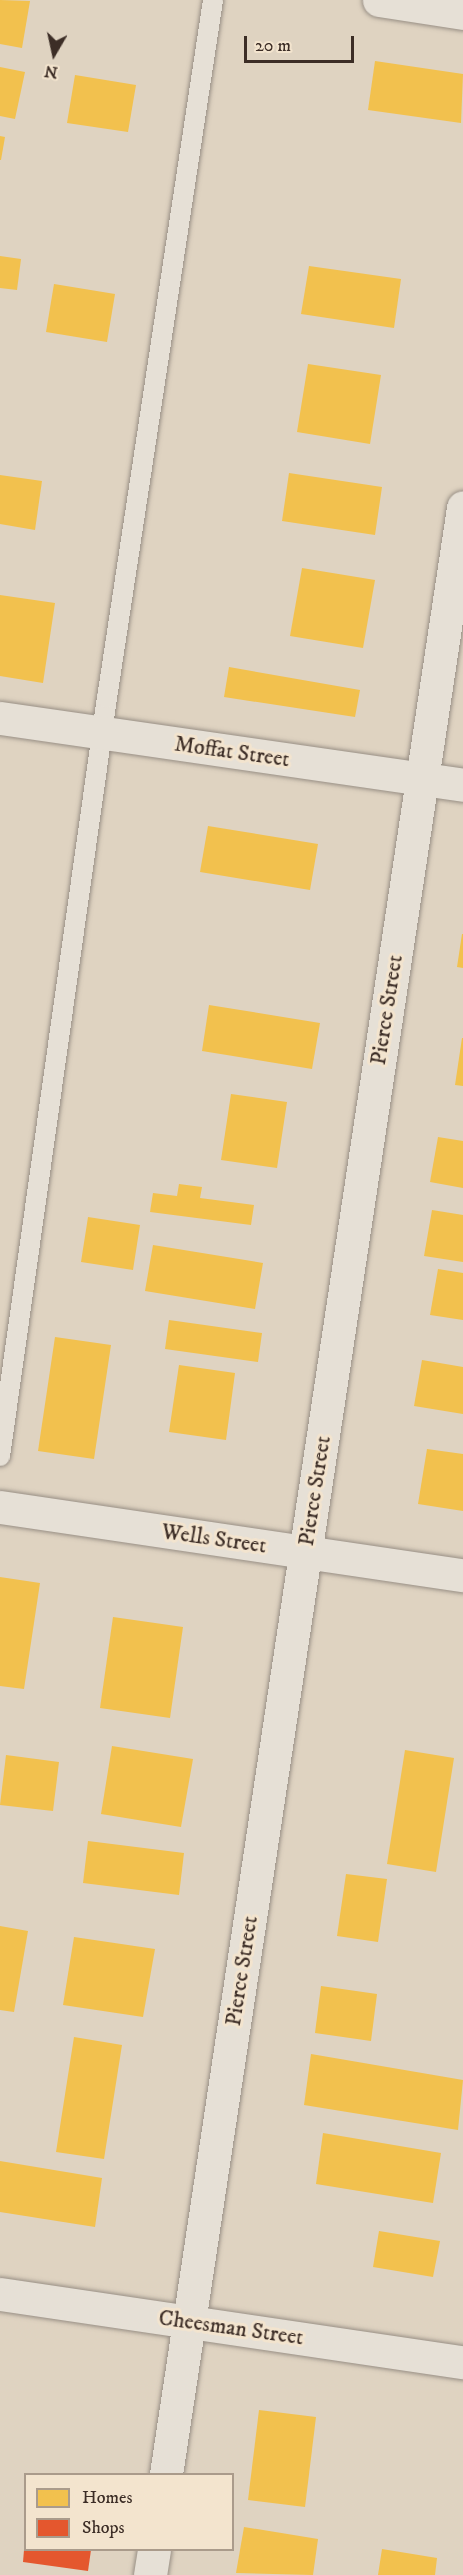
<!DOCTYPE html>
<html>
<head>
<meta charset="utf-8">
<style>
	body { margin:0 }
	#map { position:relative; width:463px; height:2575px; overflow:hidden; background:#dfd3c1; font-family:"IM FELL DW Pica",serif }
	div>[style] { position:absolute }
	.homes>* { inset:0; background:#f2c14e }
	.shops>* { inset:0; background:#e4572e }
	.roads { filter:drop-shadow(0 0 2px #988f85) drop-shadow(0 0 2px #988f85) }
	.lane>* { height:20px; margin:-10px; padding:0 10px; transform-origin:10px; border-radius:10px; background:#e6e0d6 }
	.street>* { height:33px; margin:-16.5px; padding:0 16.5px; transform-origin:16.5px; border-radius:16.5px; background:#e6e0d6 }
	span { translate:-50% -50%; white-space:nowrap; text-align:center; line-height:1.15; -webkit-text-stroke:6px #f3e4ce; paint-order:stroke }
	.street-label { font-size:22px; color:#3c2d26 }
	.legend { position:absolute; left:24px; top:2473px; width:210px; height:78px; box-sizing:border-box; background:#f3e4ce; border:2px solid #aa9b8b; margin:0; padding:8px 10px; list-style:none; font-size:18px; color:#3c2d26 }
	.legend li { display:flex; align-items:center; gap:12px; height:30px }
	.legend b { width:30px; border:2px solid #aa9b8b }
	.north { position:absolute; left:24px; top:24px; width:60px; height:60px; -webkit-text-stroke:4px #f3e4ce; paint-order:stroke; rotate:189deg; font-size:16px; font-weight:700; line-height:24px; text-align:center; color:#3c2d26 }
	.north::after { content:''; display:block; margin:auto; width:21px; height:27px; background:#3c2d26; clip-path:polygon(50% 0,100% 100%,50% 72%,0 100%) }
	.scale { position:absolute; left:244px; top:36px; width:110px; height:27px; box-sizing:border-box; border:3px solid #3c2d26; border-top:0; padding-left:8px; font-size:18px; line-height:21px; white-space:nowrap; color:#3c2d26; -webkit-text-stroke:4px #f3e4ce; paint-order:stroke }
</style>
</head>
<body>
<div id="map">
	<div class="homes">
		<div style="clip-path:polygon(0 0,30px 1px,22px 48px,0 44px)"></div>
		<div style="clip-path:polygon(375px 61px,463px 74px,461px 123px,368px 110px)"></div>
		<div style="clip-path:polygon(0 67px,25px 72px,15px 119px,0 116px)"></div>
		<div style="clip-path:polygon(75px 75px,136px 85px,128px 132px,67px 123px)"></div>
		<div style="clip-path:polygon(0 136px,5px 137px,1px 160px,0 160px)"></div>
		<div style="clip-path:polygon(0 256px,21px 259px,17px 290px,0 288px)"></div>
		<div style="clip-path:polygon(309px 266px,401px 279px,394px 328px,301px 314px)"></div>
		<div style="clip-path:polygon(54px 284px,115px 294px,107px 342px,46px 332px)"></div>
		<div style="clip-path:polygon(308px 364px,381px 375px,370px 444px,297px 432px)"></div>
		<div style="clip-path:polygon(289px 473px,382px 487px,375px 535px,282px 521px)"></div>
		<div style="clip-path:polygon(0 475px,42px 481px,35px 530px,0 524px)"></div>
		<div style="clip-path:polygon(302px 568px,375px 580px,363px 648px,290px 636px)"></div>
		<div style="clip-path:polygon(0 595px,55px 603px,43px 683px,0 676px)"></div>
		<div style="clip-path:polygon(229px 667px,360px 690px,355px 717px,224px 697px)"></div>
		<div style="clip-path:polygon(208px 826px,318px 844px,310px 890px,200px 872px)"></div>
		<div style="clip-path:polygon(462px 934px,463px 934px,463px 968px,457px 967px)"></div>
		<div style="clip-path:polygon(209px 1005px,320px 1023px,312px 1069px,202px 1051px)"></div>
		<div style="clip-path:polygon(462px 1038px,463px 1038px,463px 1086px,455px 1085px)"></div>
		<div style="clip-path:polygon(231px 1094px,287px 1102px,277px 1168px,221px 1160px)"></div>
		<div style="clip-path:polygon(438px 1137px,463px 1141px,463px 1188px,430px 1182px)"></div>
		<div style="clip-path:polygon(179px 1184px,202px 1187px,200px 1198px,254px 1205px,251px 1225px,150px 1212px,153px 1193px,177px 1196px)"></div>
		<div style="clip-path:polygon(432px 1210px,463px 1215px,463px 1262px,424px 1256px)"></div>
		<div style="clip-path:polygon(88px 1217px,140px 1225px,133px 1270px,81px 1262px)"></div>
		<div style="clip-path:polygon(153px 1245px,263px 1263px,255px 1309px,145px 1291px)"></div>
		<div style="clip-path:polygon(438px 1269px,463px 1273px,463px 1320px,430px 1315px)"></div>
		<div style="clip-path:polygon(169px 1320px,262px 1333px,258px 1362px,165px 1349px)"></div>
		<div style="clip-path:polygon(55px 1337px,111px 1345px,94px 1459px,38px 1451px)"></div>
		<div style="clip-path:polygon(422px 1360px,463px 1367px,463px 1414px,414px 1406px)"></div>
		<div style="clip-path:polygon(179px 1365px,235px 1373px,226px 1440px,169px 1432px)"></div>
		<div style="clip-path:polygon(427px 1449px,463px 1454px,463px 1511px,418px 1504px)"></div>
		<div style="clip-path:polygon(0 1577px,40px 1583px,24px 1689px,0 1686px)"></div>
		<div style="clip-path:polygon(113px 1617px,183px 1627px,170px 1718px,100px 1708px)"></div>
		<div style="clip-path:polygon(112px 1746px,193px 1759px,181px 1827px,101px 1814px)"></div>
		<div style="clip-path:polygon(405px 1750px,454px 1758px,436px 1872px,387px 1864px)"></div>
		<div style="clip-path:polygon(6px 1755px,59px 1762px,53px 1811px,0 1805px)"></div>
		<div style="clip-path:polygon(88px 1841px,184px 1853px,179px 1895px,83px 1883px)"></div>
		<div style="clip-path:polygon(346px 1874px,387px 1879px,378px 1942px,337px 1936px)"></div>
		<div style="clip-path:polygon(0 1926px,28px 1931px,14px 2012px,0 2010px)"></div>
		<div style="clip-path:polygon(74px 1937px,155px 1949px,143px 2017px,63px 2005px)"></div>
		<div style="clip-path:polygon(321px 1986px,377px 1994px,371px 2041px,315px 2033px)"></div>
		<div style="clip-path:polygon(74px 2037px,122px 2045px,104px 2159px,56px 2152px)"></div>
		<div style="clip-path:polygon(311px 2054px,463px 2080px,458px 2130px,304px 2105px)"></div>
		<div style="clip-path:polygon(323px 2133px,441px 2153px,433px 2203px,316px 2184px)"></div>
		<div style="clip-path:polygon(0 2161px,102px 2178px,95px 2227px,0 2212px)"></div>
		<div style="clip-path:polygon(379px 2231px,440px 2241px,433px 2277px,373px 2267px)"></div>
		<div style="clip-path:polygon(259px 2410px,316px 2417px,305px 2507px,248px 2500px)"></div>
		<div style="clip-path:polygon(244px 2527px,318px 2539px,313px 2575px,236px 2573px)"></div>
		<div style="clip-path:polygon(382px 2549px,437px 2558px,435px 2575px,378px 2575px)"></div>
	</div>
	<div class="shops">
		<div style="clip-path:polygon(24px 2550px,91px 2550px,88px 2571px,23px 2562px)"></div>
	</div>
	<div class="roads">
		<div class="lane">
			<div style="left:0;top:1456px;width:766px;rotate:-81.97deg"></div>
			<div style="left:107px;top:698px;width:706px;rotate:-81.36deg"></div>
		</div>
		<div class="street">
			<div style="left:379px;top:0;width:85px;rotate:8.8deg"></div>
			<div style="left:0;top:718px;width:468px;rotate:8.2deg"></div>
			<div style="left:0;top:1507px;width:468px;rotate:8.4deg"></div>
			<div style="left:0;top:2294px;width:468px;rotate:8.4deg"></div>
			<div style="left:166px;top:2474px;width:1989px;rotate:-81.41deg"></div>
			<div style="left:150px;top:2575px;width:25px;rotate:-81deg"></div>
		</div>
	</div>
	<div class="street-label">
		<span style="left:232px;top:752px;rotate:8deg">Moffat Street</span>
		<span style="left:387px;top:1010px;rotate:-81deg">Pierce Street</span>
		<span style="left:315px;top:1491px;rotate:-81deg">Pierce Street</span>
		<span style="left:214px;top:1539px;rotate:8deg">Wells Street</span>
		<span style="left:242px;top:1971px;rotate:-81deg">Pierce Street</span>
		<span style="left:231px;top:2328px;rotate:8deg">Cheesman Street</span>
	</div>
	<ul class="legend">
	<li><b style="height:16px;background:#f2c14e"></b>Homes</li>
	<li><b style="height:16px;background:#e4572e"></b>Shops</li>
	</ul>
	<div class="north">N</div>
	<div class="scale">20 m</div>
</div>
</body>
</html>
